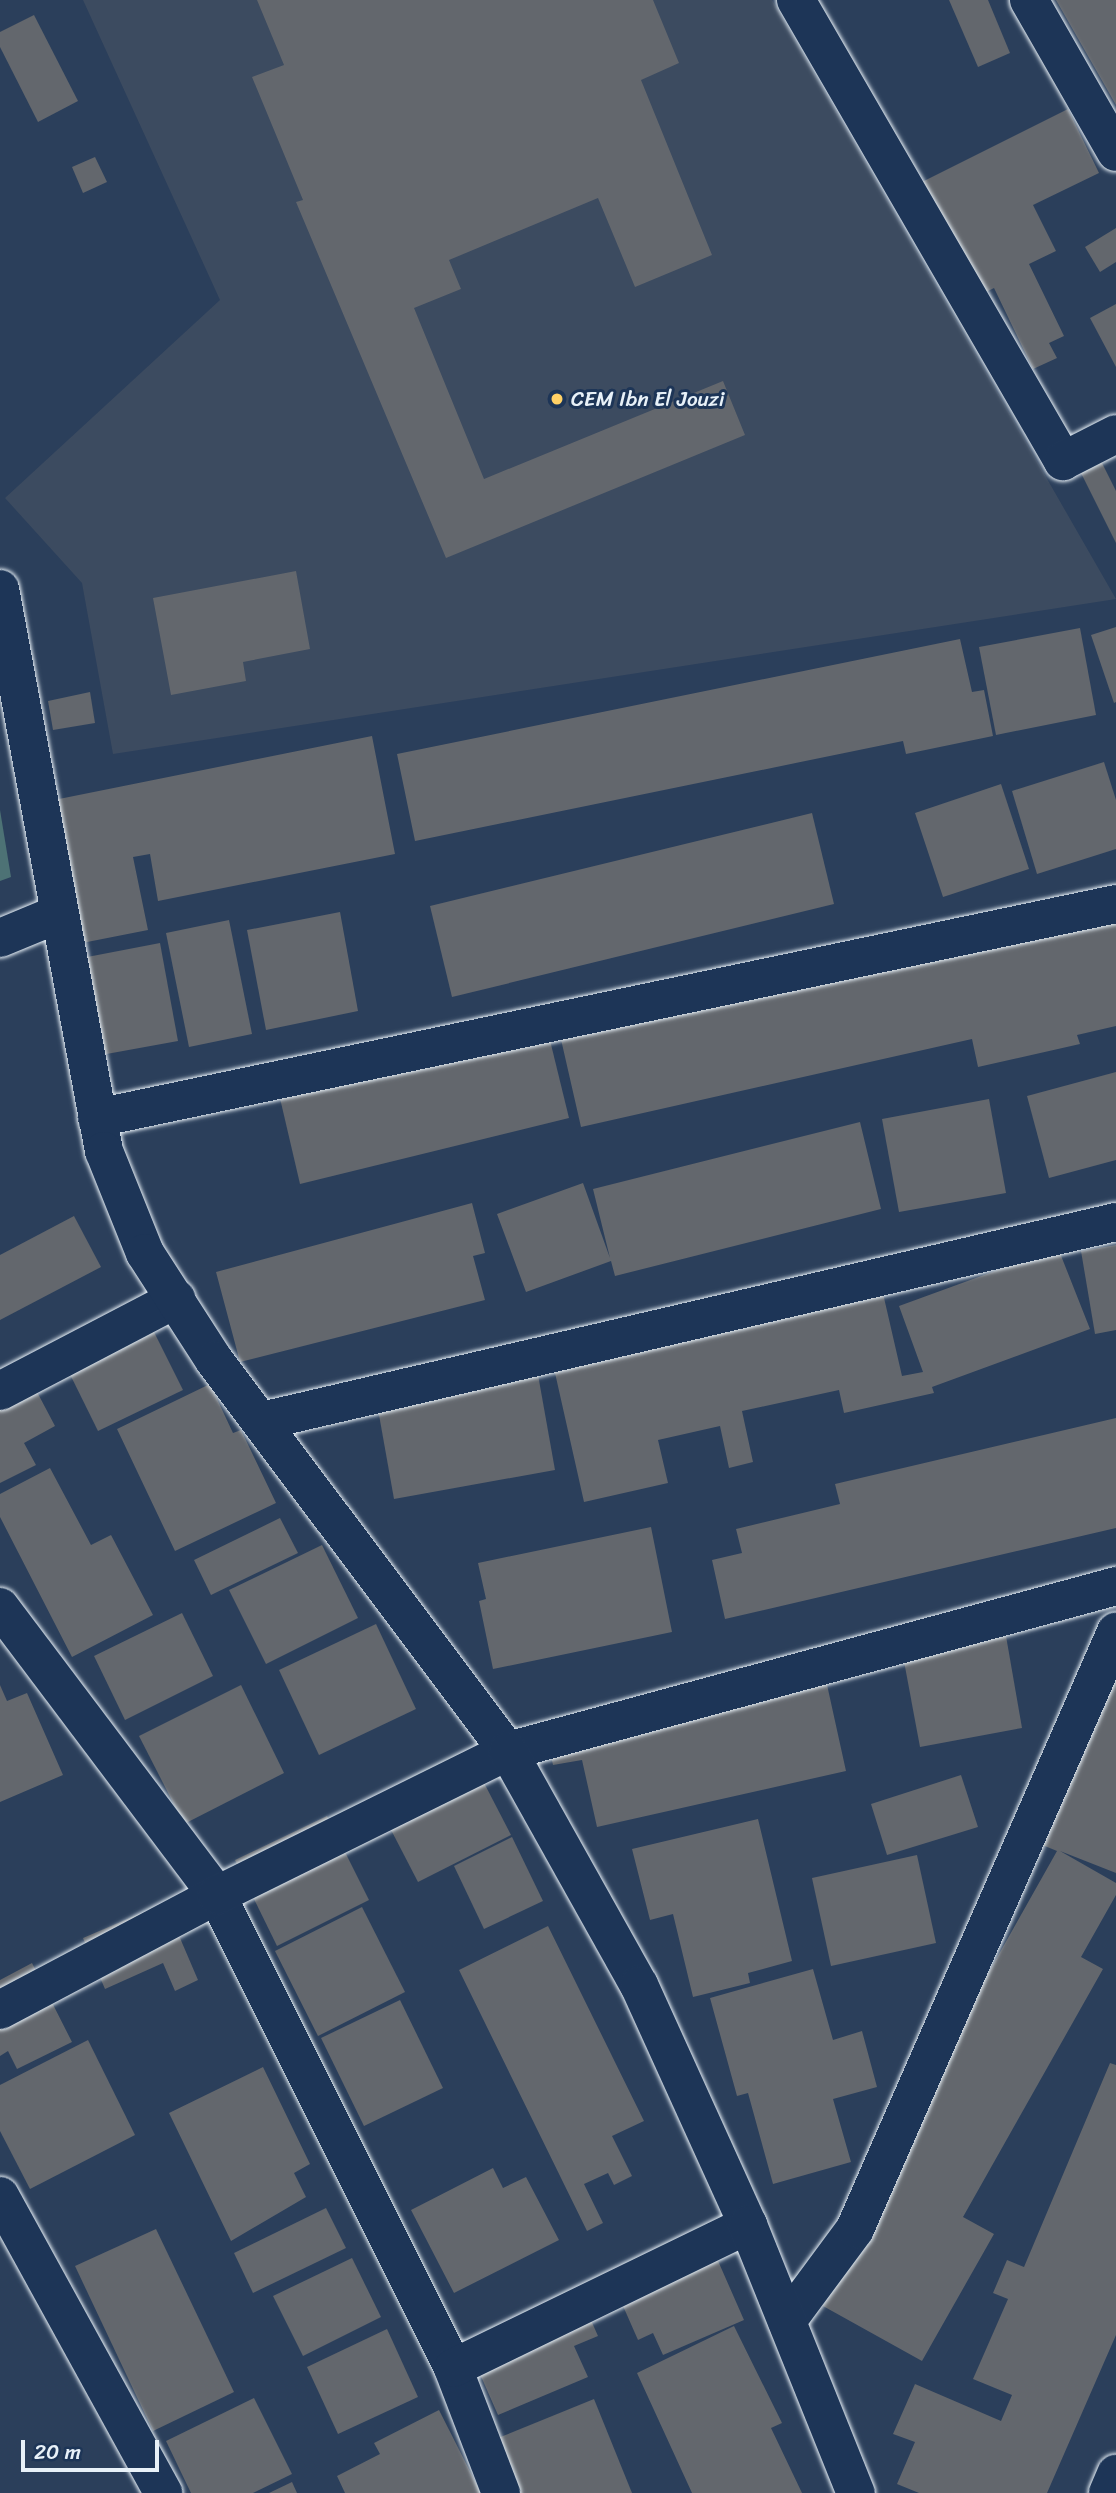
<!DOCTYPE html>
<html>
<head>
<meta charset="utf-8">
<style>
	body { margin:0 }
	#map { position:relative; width:1116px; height:2493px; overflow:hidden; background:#2b3f5b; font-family:Sriracha,sans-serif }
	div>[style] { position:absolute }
	.built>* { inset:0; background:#3c4b60 }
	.green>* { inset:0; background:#4d7275 }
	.building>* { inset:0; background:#63676d }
	.roads { filter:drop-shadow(0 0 2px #e8f1f8) drop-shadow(0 0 2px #e8f1f8) }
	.street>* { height:38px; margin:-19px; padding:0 19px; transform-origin:19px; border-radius:19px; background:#1d3557 }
	.secondary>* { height:38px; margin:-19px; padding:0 19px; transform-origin:19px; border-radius:19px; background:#1d3557 }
	.dots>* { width:19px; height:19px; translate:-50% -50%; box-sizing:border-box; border:4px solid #1d3557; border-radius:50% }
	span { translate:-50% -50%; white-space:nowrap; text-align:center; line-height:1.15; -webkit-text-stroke:6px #1d3557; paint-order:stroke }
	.poi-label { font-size:21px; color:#e8f1f8 }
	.left { translate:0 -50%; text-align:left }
	.scale { position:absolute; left:21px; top:2440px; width:138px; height:32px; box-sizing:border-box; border:4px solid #e8f1f8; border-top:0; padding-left:9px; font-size:21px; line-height:24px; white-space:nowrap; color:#e8f1f8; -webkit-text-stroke:5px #1d3557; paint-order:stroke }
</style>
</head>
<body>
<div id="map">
	<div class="built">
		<div style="clip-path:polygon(83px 0,772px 0,1116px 599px,113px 754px,82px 583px,5px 498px,220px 300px)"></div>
	</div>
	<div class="green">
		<div style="clip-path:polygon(0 810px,11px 877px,0 881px)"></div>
	</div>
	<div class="building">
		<div style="clip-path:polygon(257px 0,653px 0,679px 63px,641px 80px,712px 255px,635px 287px,598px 198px,449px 260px,461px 289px,414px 308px,484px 479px,723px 381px,745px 435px,446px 558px,296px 202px,303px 200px,252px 77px,284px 65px)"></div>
		<div style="clip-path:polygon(949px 0,988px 0,1010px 53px,978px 67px)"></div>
		<div style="clip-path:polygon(1056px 0,1116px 0,1116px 105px)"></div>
		<div style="clip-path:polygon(34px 15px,78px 101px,38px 122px,0 47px,0 32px)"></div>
		<div style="clip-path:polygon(1068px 109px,1099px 173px,1033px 205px,1056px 251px,1029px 264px,1064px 336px,1049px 343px,1057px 358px,1033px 369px,994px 288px,978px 296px,922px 182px)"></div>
		<div style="clip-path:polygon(95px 157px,107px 182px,83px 193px,72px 167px)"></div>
		<div style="clip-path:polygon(1116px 228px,1116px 262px,1100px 272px,1085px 247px)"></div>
		<div style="clip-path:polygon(1116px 304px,1116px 367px,1090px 318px)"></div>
		<div style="clip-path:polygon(1092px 443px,1116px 491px,1116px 543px,1071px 453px)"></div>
		<div style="clip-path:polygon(296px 571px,310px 649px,243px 662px,246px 681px,171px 695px,153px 598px)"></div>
		<div style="clip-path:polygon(1116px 627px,1116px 702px,1114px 703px,1091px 635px)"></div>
		<div style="clip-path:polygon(1080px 628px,1096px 715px,996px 735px,979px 647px)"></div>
		<div style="clip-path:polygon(960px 639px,972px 692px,984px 690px,993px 736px,906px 754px,903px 741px,415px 841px,397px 754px)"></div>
		<div style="clip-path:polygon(90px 692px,95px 723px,53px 730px,48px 701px)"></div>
		<div style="clip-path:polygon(372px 736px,395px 854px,158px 901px,150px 854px,133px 857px,148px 930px,77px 944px,49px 801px)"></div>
		<div style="clip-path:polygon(1104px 762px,1116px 800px,1116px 849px,1037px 874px,1012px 791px)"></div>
		<div style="clip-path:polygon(1001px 784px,1029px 869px,943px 897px,915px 813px)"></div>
		<div style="clip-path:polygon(812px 813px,834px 904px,452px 997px,430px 906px)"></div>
		<div style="clip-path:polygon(340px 912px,358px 1011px,266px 1030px,247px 930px)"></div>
		<div style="clip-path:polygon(1116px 919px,1116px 1026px,1077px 1035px,1080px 1044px,978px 1067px,972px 1039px,581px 1127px,560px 1035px)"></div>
		<div style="clip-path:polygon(229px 920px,252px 1034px,189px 1047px,166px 933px)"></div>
		<div style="clip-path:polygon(160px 943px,178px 1041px,101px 1055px,82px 958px)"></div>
		<div style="clip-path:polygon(547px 1028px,569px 1118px,300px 1184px,279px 1094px)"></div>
		<div style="clip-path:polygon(1116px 1072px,1116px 1160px,1049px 1178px,1027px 1096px)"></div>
		<div style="clip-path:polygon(989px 1099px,1006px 1193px,899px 1212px,882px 1119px)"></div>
		<div style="clip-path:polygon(860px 1122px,881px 1209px,615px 1276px,611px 1261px,526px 1292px,497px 1214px,583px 1183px,610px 1258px,593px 1189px)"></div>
		<div style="clip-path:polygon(472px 1203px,485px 1253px,473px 1256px,485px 1300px,240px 1362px,216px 1272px)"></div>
		<div style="clip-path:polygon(74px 1216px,101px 1267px,0 1320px,0 1255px)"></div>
		<div style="clip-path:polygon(1116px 1245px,1116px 1330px,1095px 1334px,1081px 1251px)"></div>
		<div style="clip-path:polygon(1058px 1248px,1090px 1329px,932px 1387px,934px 1393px,844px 1413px,839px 1390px,742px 1411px,753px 1462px,729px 1468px,720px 1426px,658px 1440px,668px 1483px,584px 1502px,553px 1364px,882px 1289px,902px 1376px,923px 1372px,899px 1306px)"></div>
		<div style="clip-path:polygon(142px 1308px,183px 1390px,98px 1431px,58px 1350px)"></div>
		<div style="clip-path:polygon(537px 1369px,555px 1470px,394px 1499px,376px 1398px)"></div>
		<div style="clip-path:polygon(26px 1371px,55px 1426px,24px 1443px,36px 1465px,0 1483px,0 1384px)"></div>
		<div style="clip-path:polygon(210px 1384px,233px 1433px,241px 1430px,276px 1503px,175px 1551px,117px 1429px)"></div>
		<div style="clip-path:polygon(1116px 1418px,1116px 1528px,725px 1619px,712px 1560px,742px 1553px,736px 1529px,840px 1504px,835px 1484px)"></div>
		<div style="clip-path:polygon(50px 1468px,91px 1545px,111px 1535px,153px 1615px,72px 1657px,0 1517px,0 1494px)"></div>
		<div style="clip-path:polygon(280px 1518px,298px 1553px,211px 1595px,194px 1560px)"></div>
		<div style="clip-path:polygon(651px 1527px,672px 1632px,493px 1669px,479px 1601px,486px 1599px,478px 1563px)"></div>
		<div style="clip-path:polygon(322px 1545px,358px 1618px,266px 1664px,229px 1590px)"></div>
		<div style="clip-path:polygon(182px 1613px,213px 1676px,125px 1720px,94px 1656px)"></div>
		<div style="clip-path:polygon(376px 1624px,416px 1709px,319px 1755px,279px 1670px)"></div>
		<div style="clip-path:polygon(1116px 1635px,1116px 1873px,1060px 1851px,1116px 1883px,1116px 1895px,1081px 1957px,1103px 1969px,963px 2217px,994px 2234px,922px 2361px,823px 2306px,859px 2241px,843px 2231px,1057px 1851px,1035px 1842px)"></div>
		<div style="clip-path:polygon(1006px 1636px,1022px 1728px,920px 1747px,903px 1656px)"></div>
		<div style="clip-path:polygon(824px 1671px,846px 1771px,597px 1827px,582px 1760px,553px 1765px,544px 1725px)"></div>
		<div style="clip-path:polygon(0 1685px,7px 1701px,27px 1693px,63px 1775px,0 1802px)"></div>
		<div style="clip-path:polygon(241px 1685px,284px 1773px,184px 1824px,139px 1736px)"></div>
		<div style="clip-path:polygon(467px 1750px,511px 1835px,418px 1882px,374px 1797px)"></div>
		<div style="clip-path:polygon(961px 1775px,978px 1827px,887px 1855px,871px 1804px)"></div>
		<div style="clip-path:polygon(327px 1816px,369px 1900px,277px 1946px,235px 1860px)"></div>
		<div style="clip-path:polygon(758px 1819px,792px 1961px,748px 1973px,750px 1983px,693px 1997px,673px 1914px,650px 1920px,632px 1849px)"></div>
		<div style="clip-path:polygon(512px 1837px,543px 1901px,484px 1929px,454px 1866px)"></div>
		<div style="clip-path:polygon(917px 1855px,936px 1943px,831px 1966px,812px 1878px)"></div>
		<div style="clip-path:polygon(165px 1903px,198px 1980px,175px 1991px,163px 1963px,105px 1989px,83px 1938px)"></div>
		<div style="clip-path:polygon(362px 1907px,405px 1992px,318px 2036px,275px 1951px)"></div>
		<div style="clip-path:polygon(548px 1926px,644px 2121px,612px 2136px,632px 2176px,614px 2185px,608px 2173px,584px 2184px,603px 2223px,587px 2231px,459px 1970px)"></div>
		<div style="clip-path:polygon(32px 1963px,72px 2042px,17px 2069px,8px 2051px,0 2056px,0 1980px)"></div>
		<div style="clip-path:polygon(813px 1969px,833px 2040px,862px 2031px,877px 2087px,833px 2099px,851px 2162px,773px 2184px,748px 2093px,737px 2096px,710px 1998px)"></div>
		<div style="clip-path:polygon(400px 2000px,443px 2088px,364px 2126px,321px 2038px)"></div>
		<div style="clip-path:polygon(88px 2040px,135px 2135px,30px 2189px,0 2131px,0 2085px)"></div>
		<div style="clip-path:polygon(1110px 2063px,1116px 2065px,1116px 2335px,1047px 2493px,919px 2493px,897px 2484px,915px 2442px,893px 2434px,915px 2384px,1001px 2421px,1012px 2395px,973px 2379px,1008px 2299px,993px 2293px,1007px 2260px,1024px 2267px)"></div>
		<div style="clip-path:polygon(263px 2067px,310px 2164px,294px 2173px,306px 2197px,231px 2241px,169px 2113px)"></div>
		<div style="clip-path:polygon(493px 2168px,503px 2188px,526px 2177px,559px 2240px,454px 2293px,411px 2210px)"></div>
		<div style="clip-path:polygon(326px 2208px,346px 2248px,253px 2293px,234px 2253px)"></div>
		<div style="clip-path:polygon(156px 2229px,234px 2392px,153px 2431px,75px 2266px)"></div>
		<div style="clip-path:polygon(708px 2238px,744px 2320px,663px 2355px,653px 2333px,638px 2340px,612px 2281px)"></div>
		<div style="clip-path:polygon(352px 2258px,381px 2317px,303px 2356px,273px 2296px)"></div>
		<div style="clip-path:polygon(582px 2300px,598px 2336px,574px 2346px,588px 2377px,498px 2415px,469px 2349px)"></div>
		<div style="clip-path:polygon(734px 2326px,782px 2423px,771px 2428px,802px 2493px,692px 2493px,637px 2373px)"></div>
		<div style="clip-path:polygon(387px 2329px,418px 2397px,338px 2434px,307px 2367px)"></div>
		<div style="clip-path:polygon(254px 2398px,292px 2474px,253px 2493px,191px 2493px,166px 2441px)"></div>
		<div style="clip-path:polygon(594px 2399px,632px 2493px,520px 2493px,498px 2438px)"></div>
		<div style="clip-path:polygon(439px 2410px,481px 2493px,345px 2493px,337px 2476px,380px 2454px,374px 2443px)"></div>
		<div style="clip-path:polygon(292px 2482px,297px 2493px,269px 2493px)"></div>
	</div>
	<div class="roads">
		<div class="street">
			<div style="left:796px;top:0;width:533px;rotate:59.92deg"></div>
			<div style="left:1063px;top:461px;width:59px;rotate:-27deg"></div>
			<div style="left:1029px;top:0;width:175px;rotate:60.2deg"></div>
			<div style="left:0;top:938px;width:63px;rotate:-22.5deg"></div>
			<div style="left:97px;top:1118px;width:1041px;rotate:-11.86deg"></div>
			<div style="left:0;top:1391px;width:199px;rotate:-27.6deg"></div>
			<div style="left:262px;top:1421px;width:877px;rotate:-13.12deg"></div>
			<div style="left:0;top:1607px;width:361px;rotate:53deg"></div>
			<div style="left:217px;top:1895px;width:529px;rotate:63.48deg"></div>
			<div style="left:453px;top:2368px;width:134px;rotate:69deg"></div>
			<div style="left:0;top:2010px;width:246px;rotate:-27.9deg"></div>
			<div style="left:217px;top:1895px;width:325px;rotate:-26.3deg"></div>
			<div style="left:508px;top:1751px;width:630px;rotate:-15.18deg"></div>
			<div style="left:0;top:2196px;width:339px;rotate:61.2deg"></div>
			<div style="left:787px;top:2321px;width:114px;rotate:-53.5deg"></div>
			<div style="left:855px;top:2229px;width:652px;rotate:-66.39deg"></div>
			<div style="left:453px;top:2368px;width:328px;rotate:-25.9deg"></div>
			<div style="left:1108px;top:2493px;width:21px;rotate:-67deg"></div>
		</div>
		<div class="secondary">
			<div style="left:0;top:589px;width:572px;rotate:79.52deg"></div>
			<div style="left:104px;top:1151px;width:110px;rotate:68.1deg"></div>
			<div style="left:145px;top:1253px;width:127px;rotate:57.2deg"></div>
			<div style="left:214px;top:1360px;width:489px;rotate:53.1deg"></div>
			<div style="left:508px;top:1751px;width:268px;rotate:60.8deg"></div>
			<div style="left:639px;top:1985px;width:264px;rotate:65.6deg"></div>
			<div style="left:748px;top:2225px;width:289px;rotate:68.1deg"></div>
		</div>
	</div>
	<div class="dots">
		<div style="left:557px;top:399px;background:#ffd166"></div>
	</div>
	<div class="poi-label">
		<span class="left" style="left:571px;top:399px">CEM Ibn El Jouzi</span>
	</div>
	<div class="scale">20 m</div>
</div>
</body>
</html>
